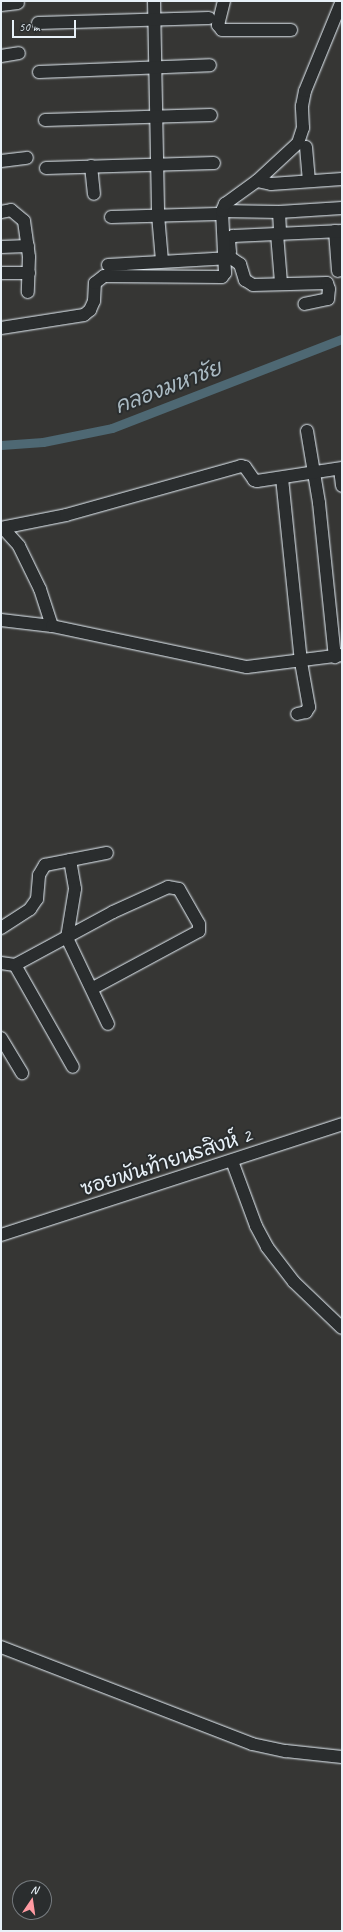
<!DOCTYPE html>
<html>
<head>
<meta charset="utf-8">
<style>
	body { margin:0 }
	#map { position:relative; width:343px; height:1932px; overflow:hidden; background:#363634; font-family:Caveat,"Playpen Sans Thai",sans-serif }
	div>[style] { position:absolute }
	.canal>* { height:9px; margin:-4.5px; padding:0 4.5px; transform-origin:4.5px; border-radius:4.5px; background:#4e6873 }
	.roads { filter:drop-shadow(0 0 1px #e8f1f8) drop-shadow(0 0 1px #e8f1f8) }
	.minor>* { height:12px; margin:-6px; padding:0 6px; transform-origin:6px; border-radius:6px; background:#2a2d2e }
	span { translate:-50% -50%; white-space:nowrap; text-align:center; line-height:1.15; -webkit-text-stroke:4px #2a2d2e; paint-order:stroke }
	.street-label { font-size:20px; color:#e8f1f8 }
	.water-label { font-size:21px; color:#aabac3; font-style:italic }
	.frame { position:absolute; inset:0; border:2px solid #e8f1f8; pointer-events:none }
	.north { position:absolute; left:12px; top:1880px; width:40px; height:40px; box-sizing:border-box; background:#2a2d2e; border:1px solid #767b7f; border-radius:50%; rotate:13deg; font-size:11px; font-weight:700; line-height:16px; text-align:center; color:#e8f1f8 }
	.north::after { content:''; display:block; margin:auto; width:14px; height:18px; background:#ff9aa2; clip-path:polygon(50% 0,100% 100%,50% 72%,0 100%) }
	.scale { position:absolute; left:12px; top:20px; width:64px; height:18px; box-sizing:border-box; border:2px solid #e8f1f8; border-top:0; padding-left:5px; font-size:12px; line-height:14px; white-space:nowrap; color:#e8f1f8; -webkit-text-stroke:3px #2a2d2e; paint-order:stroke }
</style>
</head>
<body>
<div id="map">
	<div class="canal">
		<div style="left:1px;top:445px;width:42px;rotate:-4.1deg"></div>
		<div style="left:43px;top:442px;width:70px;rotate:-11.5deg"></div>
		<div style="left:112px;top:428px;width:247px;rotate:-21.2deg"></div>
	</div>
	<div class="roads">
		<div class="minor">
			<div style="left:154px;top:1px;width:214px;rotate:88.9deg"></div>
			<div style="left:158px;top:215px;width:46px;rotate:85deg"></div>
			<div style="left:224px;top:1px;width:25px;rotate:104deg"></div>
			<div style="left:218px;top:25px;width:6px;rotate:51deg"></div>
			<div style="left:222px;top:30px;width:69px"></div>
			<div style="left:1px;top:5px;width:17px;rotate:-7deg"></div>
			<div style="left:38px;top:23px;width:171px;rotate:-1.7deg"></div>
			<div style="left:1px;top:56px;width:18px;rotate:-9deg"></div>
			<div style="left:39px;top:72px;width:171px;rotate:-2.3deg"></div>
			<div style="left:45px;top:120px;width:166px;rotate:-1.7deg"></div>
			<div style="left:306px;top:147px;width:34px;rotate:85deg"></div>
			<div style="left:1px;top:161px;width:26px;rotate:-7deg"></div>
			<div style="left:91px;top:166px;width:28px;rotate:84deg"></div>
			<div style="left:46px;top:168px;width:168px;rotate:-1.7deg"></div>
			<div style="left:257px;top:181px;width:14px;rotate:12deg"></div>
			<div style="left:271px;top:184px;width:71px;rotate:-4deg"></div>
			<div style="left:222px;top:211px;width:57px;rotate:1deg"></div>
			<div style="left:279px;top:212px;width:63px;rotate:-3.6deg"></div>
			<div style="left:1px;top:212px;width:10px;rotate:-11deg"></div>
			<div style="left:11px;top:210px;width:17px;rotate:40deg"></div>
			<div style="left:24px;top:221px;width:36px;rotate:82deg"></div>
			<div style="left:29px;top:257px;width:35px;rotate:92deg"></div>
			<div style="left:279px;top:212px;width:22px;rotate:87deg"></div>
			<div style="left:111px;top:217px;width:106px;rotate:-1.6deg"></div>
			<div style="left:335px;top:231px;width:40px;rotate:85.7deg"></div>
			<div style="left:277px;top:234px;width:49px;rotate:85.3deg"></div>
			<div style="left:1px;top:247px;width:27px;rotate:-2deg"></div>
			<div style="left:230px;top:252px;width:12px;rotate:-95deg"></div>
			<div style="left:229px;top:240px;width:6px;rotate:-45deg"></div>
			<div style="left:233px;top:236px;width:109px;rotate:-2.6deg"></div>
			<div style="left:108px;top:265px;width:123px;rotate:-3.3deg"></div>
			<div style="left:231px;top:258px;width:11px;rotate:34deg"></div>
			<div style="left:240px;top:264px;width:17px;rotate:73deg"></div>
			<div style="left:245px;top:280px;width:9px;rotate:32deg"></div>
			<div style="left:253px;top:285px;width:74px;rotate:-1.5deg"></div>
			<div style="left:327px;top:283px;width:6px;rotate:72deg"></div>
			<div style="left:329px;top:289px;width:10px;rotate:96deg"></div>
			<div style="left:328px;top:299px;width:24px;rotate:168deg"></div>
			<div style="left:1px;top:273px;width:28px"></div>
			<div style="left:1px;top:328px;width:84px;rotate:-8.9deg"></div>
			<div style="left:84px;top:315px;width:8px;rotate:-40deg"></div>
			<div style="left:90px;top:310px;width:10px;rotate:-66deg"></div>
			<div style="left:94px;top:301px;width:18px;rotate:-87deg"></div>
			<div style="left:95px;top:283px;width:11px;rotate:-38deg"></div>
			<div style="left:104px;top:276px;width:118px;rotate:0.5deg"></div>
			<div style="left:222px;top:277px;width:5px;rotate:-53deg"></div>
			<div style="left:225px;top:273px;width:62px;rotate:-92.8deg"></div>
			<div style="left:222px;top:211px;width:8px;rotate:-67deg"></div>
			<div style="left:225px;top:204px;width:39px;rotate:-36deg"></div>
			<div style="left:257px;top:181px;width:56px;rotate:-42.8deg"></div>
			<div style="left:298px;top:143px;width:16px;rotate:-72deg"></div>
			<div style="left:303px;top:128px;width:22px;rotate:-93deg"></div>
			<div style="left:302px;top:106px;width:15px;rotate:-79deg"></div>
			<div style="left:305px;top:91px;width:97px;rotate:-67.7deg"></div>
			<div style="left:307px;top:431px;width:73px;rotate:80.5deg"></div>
			<div style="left:319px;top:503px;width:155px;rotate:84.1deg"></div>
			<div style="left:340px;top:469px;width:17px;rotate:83deg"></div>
			<div style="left:282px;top:478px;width:185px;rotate:84.1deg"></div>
			<div style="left:301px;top:662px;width:46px;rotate:79.9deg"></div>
			<div style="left:309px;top:707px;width:6px;rotate:121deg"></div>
			<div style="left:306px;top:712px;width:9px;rotate:167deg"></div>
			<div style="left:1px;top:528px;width:66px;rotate:-11.3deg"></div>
			<div style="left:66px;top:515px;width:182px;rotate:-15.6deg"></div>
			<div style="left:241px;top:466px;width:4px;rotate:14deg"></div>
			<div style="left:245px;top:467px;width:16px;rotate:55deg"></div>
			<div style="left:254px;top:480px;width:3px;rotate:18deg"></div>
			<div style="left:257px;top:481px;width:86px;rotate:-8.7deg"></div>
			<div style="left:3px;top:528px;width:24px;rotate:48deg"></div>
			<div style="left:19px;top:546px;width:48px;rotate:64deg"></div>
			<div style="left:40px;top:589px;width:39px;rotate:72deg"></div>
			<div style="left:1px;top:620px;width:51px;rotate:6.7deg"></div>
			<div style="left:52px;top:626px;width:199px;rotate:11.9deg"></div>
			<div style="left:247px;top:667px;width:96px;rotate:-7.2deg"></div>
			<div style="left:70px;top:860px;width:29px;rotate:80deg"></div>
			<div style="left:75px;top:889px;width:50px;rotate:99.3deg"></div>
			<div style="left:67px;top:938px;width:95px;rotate:64.5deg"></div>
			<div style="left:1px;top:928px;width:35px;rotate:-33deg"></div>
			<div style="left:30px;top:909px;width:12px;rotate:-55deg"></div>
			<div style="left:37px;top:899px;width:24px;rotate:-85deg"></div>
			<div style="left:39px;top:875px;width:12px;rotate:-59deg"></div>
			<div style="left:45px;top:865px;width:63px;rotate:-11deg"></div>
			<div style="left:1px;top:963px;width:14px;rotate:8deg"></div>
			<div style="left:15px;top:965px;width:117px;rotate:60.4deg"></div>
			<div style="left:15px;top:965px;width:111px;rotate:-28.4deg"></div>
			<div style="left:113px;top:912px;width:60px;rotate:-24.4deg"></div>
			<div style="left:168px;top:887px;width:11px;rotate:10deg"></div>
			<div style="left:179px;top:889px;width:40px;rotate:60.3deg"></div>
			<div style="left:199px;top:924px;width:7px;rotate:90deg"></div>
			<div style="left:199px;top:931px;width:120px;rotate:151.7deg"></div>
			<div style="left:1px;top:1038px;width:41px;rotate:59deg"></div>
			<div style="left:232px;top:1161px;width:69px;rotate:69.7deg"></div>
			<div style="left:256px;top:1226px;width:24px;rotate:62deg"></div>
			<div style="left:267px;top:1247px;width:44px;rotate:52.4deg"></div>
			<div style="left:294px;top:1282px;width:66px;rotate:43.8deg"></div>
			<div style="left:1px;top:1235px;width:359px;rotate:-18deg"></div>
			<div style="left:1px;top:1647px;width:269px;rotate:21.1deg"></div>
			<div style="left:252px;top:1744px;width:35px;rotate:12deg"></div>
			<div style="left:286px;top:1751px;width:56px;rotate:6.1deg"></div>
		</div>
	</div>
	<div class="street-label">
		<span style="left:166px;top:1162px;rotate:-18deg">ซอยพันท้ายนรสิงห์ 2</span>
	</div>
	<div class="water-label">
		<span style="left:168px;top:387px;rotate:-21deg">คลองมหาชัย</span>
	</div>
	<div class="frame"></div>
	<div class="north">N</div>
	<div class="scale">50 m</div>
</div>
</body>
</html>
